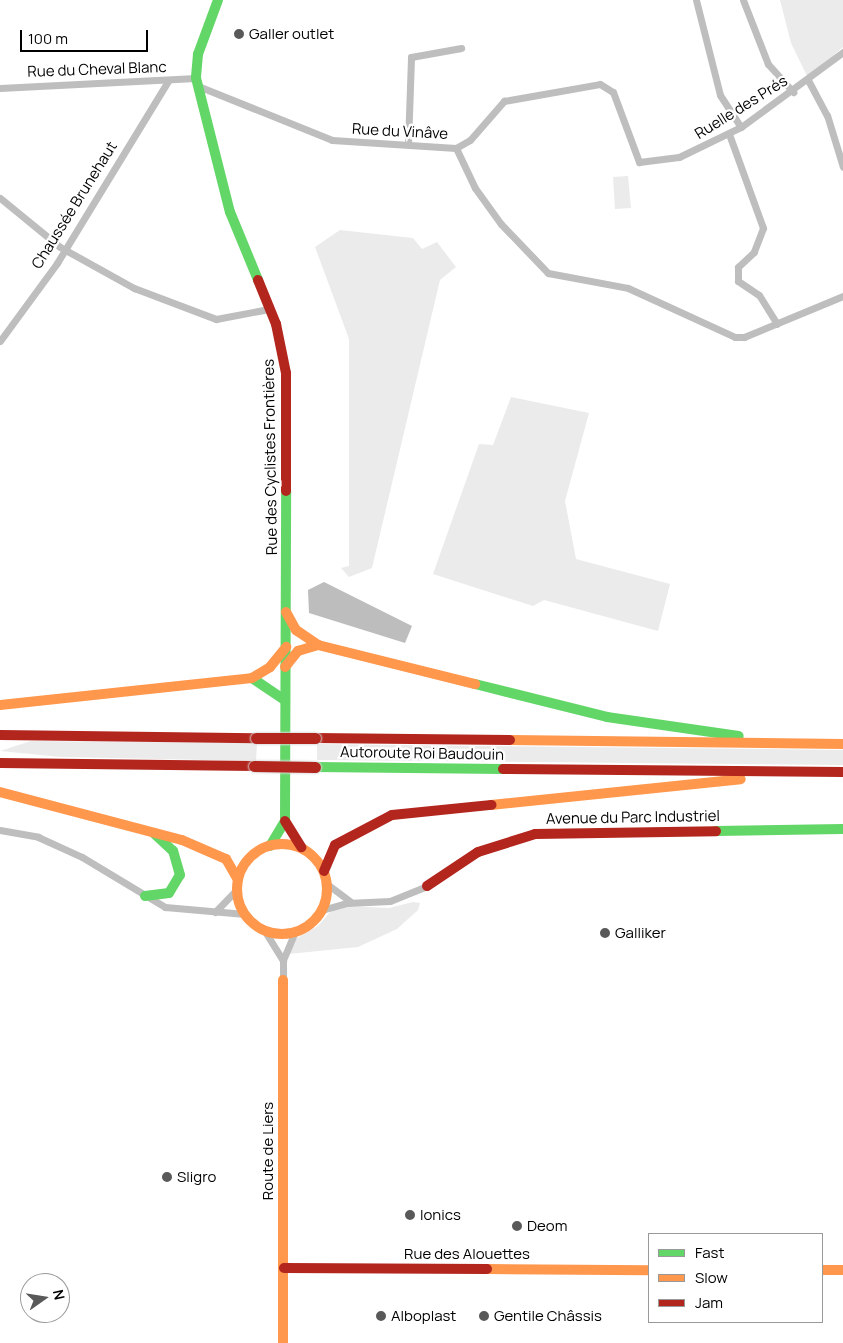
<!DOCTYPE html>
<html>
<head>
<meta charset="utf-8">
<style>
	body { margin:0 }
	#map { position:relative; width:843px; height:1343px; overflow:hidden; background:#fff; font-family:Manrope,sans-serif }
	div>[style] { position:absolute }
	.green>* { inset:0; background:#ebebeb }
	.water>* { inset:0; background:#bdbdbd }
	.street>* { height:7px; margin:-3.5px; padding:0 3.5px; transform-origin:3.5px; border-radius:3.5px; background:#bebebe }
	.fast>* { height:10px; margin:-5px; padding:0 5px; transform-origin:5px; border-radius:5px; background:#63d668 }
	.slow>* { height:10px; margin:-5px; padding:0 5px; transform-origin:5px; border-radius:5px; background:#ff974d }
	.slow>.ring { margin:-5px; padding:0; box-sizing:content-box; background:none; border:10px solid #ff974d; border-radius:50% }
	.jam>* { height:10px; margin:-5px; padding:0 5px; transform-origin:5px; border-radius:5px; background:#b3261e }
	.bridges { filter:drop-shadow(0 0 1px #dbdbdb) drop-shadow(0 0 1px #dbdbdb) }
	.jam-bridge>* { height:11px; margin:-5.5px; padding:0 5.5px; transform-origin:5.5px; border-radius:5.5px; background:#b3261e }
	.dots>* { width:14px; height:14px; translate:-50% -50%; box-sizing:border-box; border:2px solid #fff; border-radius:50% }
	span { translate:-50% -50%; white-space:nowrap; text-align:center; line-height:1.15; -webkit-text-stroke:4.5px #fff; paint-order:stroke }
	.poi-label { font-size:15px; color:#000 }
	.left { translate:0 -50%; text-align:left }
	.street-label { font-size:15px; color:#000 }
	.legend { position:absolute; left:648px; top:1233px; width:175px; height:90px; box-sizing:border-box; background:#fff; border:1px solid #999; margin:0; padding:6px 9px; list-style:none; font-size:15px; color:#000 }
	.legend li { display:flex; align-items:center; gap:10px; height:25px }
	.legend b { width:25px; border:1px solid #999 }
	.north { position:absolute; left:20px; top:1273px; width:50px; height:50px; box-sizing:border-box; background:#fff; border:1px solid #999; border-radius:50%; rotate:77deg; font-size:14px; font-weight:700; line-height:20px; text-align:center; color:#000 }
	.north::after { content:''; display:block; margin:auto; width:18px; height:22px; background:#595959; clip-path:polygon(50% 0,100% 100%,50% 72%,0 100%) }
	.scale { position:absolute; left:20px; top:30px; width:128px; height:22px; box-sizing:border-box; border:2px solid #000; border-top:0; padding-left:6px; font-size:15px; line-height:18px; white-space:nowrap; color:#000; -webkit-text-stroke:4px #fff; paint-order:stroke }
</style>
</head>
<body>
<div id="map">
	<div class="green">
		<div style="clip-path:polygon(780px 0,843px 0,843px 47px,808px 78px,791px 43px)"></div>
		<div style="clip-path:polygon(628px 176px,631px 208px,615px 209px,613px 177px)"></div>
		<div style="clip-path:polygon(340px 230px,413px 238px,422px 249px,437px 242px,456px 267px,440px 280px,372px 568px,349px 577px,341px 568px,349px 566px,349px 339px,315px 247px)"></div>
		<div style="clip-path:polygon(511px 397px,589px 413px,565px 501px,576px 559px,670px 584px,658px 631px,544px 600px,533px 606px,433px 574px,479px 444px,493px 445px)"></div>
		<div style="clip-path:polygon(31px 741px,257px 743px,256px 761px,61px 757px,0 751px)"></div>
		<div style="clip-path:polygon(317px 744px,843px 750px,843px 765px,317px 760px)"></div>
		<div style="clip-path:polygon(413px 902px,420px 903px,418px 910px,397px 929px,358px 947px,289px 954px,294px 940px,318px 926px,332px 910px,344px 906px,389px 908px)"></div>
	</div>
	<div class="water">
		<div style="clip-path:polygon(324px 582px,412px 626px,405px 643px,309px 613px,308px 590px)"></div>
	</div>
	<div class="street">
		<div style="left:696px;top:0;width:98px;rotate:75.8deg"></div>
		<div style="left:720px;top:95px;width:38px;rotate:57deg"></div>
		<div style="left:743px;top:0;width:69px;rotate:68.7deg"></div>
		<div style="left:768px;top:64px;width:38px;rotate:48deg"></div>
		<div style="left:808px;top:80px;width:40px;rotate:62deg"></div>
		<div style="left:827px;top:115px;width:54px;rotate:72.9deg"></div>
		<div style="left:198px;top:86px;width:144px;rotate:21.9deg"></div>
		<div style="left:332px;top:140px;width:124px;rotate:3.7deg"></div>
		<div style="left:456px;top:148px;width:44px;rotate:64.6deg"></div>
		<div style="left:475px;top:188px;width:44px;rotate:54.2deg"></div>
		<div style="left:501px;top:224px;width:68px;rotate:46.2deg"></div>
		<div style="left:548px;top:273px;width:81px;rotate:10.6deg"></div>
		<div style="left:628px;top:288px;width:118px;rotate:24.6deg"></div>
		<div style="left:735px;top:337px;width:9px"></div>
		<div style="left:744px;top:337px;width:107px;rotate:-22.5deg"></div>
		<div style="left:0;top:88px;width:196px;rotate:-2.9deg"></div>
		<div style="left:729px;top:134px;width:100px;rotate:70.1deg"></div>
		<div style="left:763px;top:228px;width:26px;rotate:111deg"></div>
		<div style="left:754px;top:252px;width:22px;rotate:137deg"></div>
		<div style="left:738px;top:267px;width:14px;rotate:90deg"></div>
		<div style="left:738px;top:281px;width:25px;rotate:34deg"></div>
		<div style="left:759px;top:295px;width:34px;rotate:58deg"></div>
		<div style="left:408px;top:144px;width:87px;rotate:-88deg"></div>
		<div style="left:411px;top:57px;width:51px;rotate:-10.2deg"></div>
		<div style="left:456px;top:148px;width:16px;rotate:-30deg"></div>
		<div style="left:470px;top:140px;width:52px;rotate:-48.9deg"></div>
		<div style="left:504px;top:101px;width:97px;rotate:-10deg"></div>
		<div style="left:600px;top:84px;width:15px;rotate:32deg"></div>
		<div style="left:613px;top:92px;width:75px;rotate:69.6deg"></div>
		<div style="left:639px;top:162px;width:40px;rotate:-7.1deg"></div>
		<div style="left:679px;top:157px;width:69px;rotate:-25.8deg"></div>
		<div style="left:741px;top:127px;width:127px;rotate:-36.3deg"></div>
		<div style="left:0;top:198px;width:77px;rotate:39.2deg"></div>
		<div style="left:60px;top:247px;width:85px;rotate:29deg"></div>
		<div style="left:134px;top:288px;width:88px;rotate:20.7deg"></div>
		<div style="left:216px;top:319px;width:54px;rotate:-10.7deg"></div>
		<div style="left:0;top:341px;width:97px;rotate:-53.8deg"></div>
		<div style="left:57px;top:263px;width:213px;rotate:-58.6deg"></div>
		<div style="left:0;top:830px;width:39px;rotate:10deg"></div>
		<div style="left:38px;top:837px;width:48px;rotate:24.4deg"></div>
		<div style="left:82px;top:857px;width:97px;rotate:31.1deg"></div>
		<div style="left:165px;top:907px;width:80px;rotate:5deg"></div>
		<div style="left:327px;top:884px;width:30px;rotate:37deg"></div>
		<div style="left:322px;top:910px;width:26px;rotate:-16deg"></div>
		<div style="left:347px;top:903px;width:43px;rotate:-2.7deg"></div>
		<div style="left:390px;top:901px;width:40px;rotate:-22deg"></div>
		<div style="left:215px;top:912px;width:33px;rotate:-46deg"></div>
		<div style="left:264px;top:930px;width:36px;rotate:58deg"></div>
		<div style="left:283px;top:980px;width:20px;rotate:-90deg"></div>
		<div style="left:283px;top:960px;width:30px;rotate:-67deg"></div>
	</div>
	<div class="fast">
		<div style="left:218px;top:0;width:58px;rotate:110.3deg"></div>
		<div style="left:198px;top:54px;width:24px;rotate:95deg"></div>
		<div style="left:196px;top:78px;width:138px;rotate:75.8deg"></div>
		<div style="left:230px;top:212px;width:74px;rotate:67.6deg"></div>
		<div style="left:252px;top:678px;width:40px;rotate:34deg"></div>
		<div style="left:475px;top:684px;width:136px;rotate:14deg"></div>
		<div style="left:607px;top:717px;width:133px;rotate:8.2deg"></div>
		<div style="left:315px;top:767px;width:188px;rotate:0.6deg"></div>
		<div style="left:716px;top:831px;width:127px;rotate:-0.9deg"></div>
		<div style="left:270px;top:846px;width:29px;rotate:-59deg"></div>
		<div style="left:285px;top:821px;width:330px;rotate:-89.8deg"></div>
		<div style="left:145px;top:896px;width:24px;rotate:-7deg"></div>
		<div style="left:169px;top:893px;width:21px;rotate:-59deg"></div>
		<div style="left:180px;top:875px;width:25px;rotate:-106deg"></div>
		<div style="left:173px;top:851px;width:26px;rotate:-137deg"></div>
	</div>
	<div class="slow">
		<div style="left:286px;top:612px;width:21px;rotate:61deg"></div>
		<div style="left:296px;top:630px;width:27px;rotate:34deg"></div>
		<div style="left:318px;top:645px;width:162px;rotate:14deg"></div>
		<div style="left:285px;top:667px;width:21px;rotate:-51deg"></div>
		<div style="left:298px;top:651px;width:21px;rotate:-17deg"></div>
		<div style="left:0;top:705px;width:253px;rotate:-6.1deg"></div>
		<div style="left:252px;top:678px;width:21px;rotate:-31deg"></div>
		<div style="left:270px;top:667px;width:26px;rotate:-51deg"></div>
		<div style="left:510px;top:740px;width:333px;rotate:0.7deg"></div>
		<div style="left:0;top:792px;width:188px;rotate:14.8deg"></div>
		<div style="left:182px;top:840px;width:48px;rotate:23.4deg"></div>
		<div style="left:226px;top:859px;width:24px;rotate:60deg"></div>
		<div style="left:491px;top:805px;width:251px;rotate:-5.9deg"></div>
		<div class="ring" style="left:237px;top:844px;width:80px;height:80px"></div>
		<div style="left:283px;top:980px;width:362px;rotate:90deg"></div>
		<div style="left:487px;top:1269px;width:162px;rotate:0.4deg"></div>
		<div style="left:822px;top:1270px;width:21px"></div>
	</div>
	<div class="jam">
		<div style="left:258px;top:280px;width:48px;rotate:67.8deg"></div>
		<div style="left:276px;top:324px;width:50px;rotate:78.5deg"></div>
		<div style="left:286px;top:373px;width:118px;rotate:90deg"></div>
		<div style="left:0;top:735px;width:256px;rotate:0.7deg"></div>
		<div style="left:315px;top:738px;width:195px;rotate:0.6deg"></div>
		<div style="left:0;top:763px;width:254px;rotate:0.7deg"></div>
		<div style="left:503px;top:769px;width:340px;rotate:0.5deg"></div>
		<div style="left:285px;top:821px;width:31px;rotate:58deg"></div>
		<div style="left:324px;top:871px;width:28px;rotate:-67deg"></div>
		<div style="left:335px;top:845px;width:64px;rotate:-27.8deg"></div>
		<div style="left:392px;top:815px;width:100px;rotate:-5.8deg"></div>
		<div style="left:427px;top:886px;width:61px;rotate:-33.7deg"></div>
		<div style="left:478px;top:852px;width:60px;rotate:-17.5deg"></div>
		<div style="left:535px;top:834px;width:181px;rotate:-0.9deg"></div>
		<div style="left:284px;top:1268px;width:203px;rotate:0.3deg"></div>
	</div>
	<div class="bridges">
		<div class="jam-bridge">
			<div style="left:256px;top:738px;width:59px"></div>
			<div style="left:254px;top:766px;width:61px;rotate:0.9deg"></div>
		</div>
	</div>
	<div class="dots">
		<div style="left:239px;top:34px;background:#595959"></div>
		<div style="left:605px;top:933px;background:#595959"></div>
		<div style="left:167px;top:1177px;background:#595959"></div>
		<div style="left:410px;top:1215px;background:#595959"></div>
		<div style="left:517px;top:1226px;background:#595959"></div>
		<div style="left:381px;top:1316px;background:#595959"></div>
		<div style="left:484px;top:1316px;background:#595959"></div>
	</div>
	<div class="poi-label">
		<span class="left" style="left:249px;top:34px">Galler outlet</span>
		<span class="left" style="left:615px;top:933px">Galliker</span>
		<span class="left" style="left:177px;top:1177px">Sligro</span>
		<span class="left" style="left:420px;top:1215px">Ionics</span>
		<span class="left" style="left:527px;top:1226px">Deom</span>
		<span class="left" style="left:391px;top:1316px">Alboplast</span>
		<span class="left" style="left:494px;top:1316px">Gentile Châssis</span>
	</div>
	<div class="street-label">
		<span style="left:97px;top:69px;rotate:-2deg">Rue du Cheval Blanc</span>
		<span style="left:741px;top:107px;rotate:-32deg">Ruelle des Prés</span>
		<span style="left:400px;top:131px;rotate:3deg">Rue du Vinâve</span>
		<span style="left:74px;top:205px;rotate:-58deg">Chaussée Brunehaut</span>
		<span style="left:270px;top:457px;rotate:-91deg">Rue des Cyclistes Frontières</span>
		<span style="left:422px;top:753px;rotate:1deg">Autoroute Roi Baudouin</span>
		<span style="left:633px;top:817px;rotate:-1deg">Avenue du Parc Industriel</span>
		<span style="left:268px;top:1151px;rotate:-90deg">Route de Liers</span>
		<span style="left:467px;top:1254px">Rue des Alouettes</span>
	</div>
	<ul class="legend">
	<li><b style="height:6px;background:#63d668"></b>Fast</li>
	<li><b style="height:6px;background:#ff974d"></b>Slow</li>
	<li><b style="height:6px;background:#b3261e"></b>Jam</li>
	</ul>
	<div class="north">N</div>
	<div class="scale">100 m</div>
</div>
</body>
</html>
